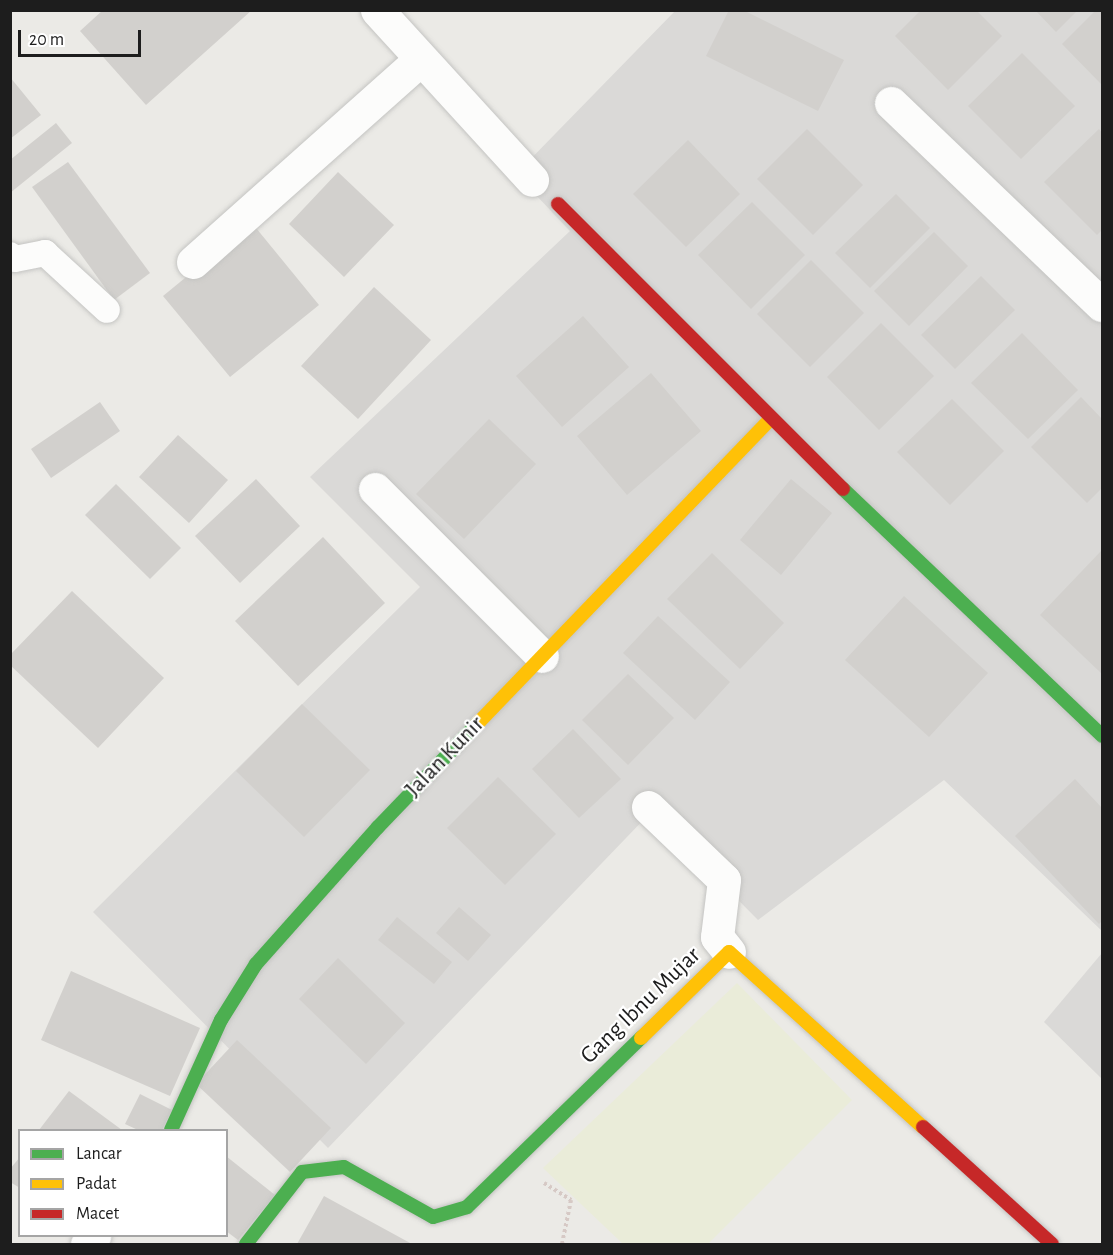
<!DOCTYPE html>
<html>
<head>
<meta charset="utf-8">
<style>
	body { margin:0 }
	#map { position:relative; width:1113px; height:1255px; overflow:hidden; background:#ebeae6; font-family:"Alegreya Sans",sans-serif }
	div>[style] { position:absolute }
	.residential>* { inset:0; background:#dad9d7 }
	.farmland>* { inset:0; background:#eaecd9 }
	.building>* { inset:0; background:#d2d0cd }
	.path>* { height:4px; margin-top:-2px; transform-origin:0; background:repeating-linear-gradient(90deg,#d6c9c5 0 3px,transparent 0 6px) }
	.roads { filter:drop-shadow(0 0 2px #c4c4c2) drop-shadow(0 0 2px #c4c4c2) }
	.lane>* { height:26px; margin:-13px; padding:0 13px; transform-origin:13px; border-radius:13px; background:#fcfcfb }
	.street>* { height:33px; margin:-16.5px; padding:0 16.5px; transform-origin:16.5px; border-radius:16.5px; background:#fcfcfb }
	.fast>* { height:14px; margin:-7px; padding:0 7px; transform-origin:7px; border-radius:7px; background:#4caf50 }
	.slow>* { height:14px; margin:-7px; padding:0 7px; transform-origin:7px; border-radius:7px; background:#ffc107 }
	.jam>* { height:14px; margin:-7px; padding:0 7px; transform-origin:7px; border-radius:7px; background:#c62828 }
	span { translate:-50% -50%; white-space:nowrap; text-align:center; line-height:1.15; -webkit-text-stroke:4.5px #fff; paint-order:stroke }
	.street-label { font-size:24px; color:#1d1d1d }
	.frame { position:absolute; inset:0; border:12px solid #1d1d1d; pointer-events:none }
	.legend { position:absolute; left:18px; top:1129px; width:210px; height:108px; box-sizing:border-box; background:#fff; border:2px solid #a5a5a5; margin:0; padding:8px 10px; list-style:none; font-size:18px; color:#1d1d1d }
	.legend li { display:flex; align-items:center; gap:12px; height:30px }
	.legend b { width:30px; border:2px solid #a5a5a5 }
	.scale { position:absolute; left:18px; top:30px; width:123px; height:27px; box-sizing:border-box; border:3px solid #1d1d1d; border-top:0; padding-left:8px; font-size:18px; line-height:21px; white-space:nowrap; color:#1d1d1d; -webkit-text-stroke:4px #fff; paint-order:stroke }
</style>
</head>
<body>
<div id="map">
	<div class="residential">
		<div style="clip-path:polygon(675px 11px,1102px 11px,1102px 931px,944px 780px,758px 920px,651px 812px,328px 1148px,93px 912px,420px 587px,310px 477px,570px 231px,516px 174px)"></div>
		<div style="clip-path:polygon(1102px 953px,1102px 1079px,1044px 1022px)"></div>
	</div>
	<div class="farmland">
		<div style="clip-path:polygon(737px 983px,852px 1100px,708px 1244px,623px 1244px,543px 1168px)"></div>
	</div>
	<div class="building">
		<div style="clip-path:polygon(103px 10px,252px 10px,146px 105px,80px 31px)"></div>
		<div style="clip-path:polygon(729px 10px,743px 10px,844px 60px,818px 111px,706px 56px)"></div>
		<div style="clip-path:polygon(921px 10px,976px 10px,1002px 36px,948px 90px,895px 36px)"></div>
		<div style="clip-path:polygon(1035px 10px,1078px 10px,1056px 32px)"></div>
		<div style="clip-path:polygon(1096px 10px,1102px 10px,1102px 85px,1062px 44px)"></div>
		<div style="clip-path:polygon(1022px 53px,1075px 106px,1021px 159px,968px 106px)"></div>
		<div style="clip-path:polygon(10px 77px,41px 115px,10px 139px)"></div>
		<div style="clip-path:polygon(56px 123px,72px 143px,10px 193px,10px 160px)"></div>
		<div style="clip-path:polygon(807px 129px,863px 185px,813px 235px,757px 179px)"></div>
		<div style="clip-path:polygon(1099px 129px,1102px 133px,1102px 230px,1097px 235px,1044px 182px)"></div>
		<div style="clip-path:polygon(688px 140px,740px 194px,686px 247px,633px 194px)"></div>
		<div style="clip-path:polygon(68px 162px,150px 273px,114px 300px,32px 187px)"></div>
		<div style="clip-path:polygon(338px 172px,394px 225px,344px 277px,289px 224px)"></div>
		<div style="clip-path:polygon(896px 194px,930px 228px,870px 288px,835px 253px)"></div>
		<div style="clip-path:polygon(752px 202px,805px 255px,751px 309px,698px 255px)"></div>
		<div style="clip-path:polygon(252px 223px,319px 305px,230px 377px,163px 296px)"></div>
		<div style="clip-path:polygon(934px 232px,968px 266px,909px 326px,874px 291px)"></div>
		<div style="clip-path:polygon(811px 260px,864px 313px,810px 367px,757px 314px)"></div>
		<div style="clip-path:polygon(981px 276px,1015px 310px,955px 369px,921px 335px)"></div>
		<div style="clip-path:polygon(374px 287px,431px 340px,358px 419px,301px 366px)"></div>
		<div style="clip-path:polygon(583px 316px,629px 367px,562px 427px,516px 376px)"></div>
		<div style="clip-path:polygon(881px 323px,934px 376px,879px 430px,827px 377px)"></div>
		<div style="clip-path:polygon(1022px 333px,1078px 390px,1028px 439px,971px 383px)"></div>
		<div style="clip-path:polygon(651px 373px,701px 431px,627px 495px,577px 436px)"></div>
		<div style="clip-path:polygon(1081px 397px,1102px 419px,1102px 488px,1087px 503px,1031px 447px)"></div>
		<div style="clip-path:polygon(952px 399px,1004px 451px,950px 505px,897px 452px)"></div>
		<div style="clip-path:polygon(100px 402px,120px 431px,51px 478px,31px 449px)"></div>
		<div style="clip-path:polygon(489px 419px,536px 464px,464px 539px,416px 494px)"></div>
		<div style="clip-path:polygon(178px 435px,228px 480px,189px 523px,139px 477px)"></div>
		<div style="clip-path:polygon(256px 479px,300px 526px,240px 583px,195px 536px)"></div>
		<div style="clip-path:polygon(791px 479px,832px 513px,781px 575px,740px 540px)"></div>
		<div style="clip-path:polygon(116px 484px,181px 548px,150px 579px,85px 515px)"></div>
		<div style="clip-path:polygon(323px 537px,385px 603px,298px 686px,235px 621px)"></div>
		<div style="clip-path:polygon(1102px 550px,1102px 674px,1040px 615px)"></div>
		<div style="clip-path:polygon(712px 553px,784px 623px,740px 669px,667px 599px)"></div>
		<div style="clip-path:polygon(72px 591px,164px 678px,98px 748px,10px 665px,10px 655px)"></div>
		<div style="clip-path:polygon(904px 596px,988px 673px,929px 737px,845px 660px)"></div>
		<div style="clip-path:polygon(658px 616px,730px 682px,695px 720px,623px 653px)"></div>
		<div style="clip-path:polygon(628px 674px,674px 718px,628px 765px,582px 720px)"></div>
		<div style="clip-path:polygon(302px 704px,370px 770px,304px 837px,236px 771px)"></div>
		<div style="clip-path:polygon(573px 729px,621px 779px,579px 818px,532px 769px)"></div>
		<div style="clip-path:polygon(498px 777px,556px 834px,505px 885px,447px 828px)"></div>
		<div style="clip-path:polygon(1075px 779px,1102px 808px,1102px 921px,1099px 924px,1015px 836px)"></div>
		<div style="clip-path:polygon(459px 907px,491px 935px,468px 961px,436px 933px)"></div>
		<div style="clip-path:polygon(397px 917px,452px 962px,434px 984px,378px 940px)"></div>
		<div style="clip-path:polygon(338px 958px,405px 1023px,366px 1064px,299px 999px)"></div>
		<div style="clip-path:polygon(71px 971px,200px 1028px,170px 1096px,41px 1040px)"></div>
		<div style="clip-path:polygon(237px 1040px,331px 1128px,290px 1172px,196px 1084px)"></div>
		<div style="clip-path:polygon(69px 1091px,122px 1130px,39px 1130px)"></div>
		<div style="clip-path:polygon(140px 1094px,172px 1110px,162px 1130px,138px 1130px,125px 1124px)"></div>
		<div style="clip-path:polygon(226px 1156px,275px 1195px,238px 1240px,226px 1231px)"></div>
		<div style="clip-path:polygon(20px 1157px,20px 1188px,10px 1182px,10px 1169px)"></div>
		<div style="clip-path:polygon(324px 1196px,412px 1244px,297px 1244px)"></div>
	</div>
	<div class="path">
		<div style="left:544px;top:1183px;width:32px;rotate:32deg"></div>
		<div style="left:571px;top:1200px;width:45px;rotate:101.6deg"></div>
	</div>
	<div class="roads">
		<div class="lane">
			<div style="left:10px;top:255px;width:6px;rotate:39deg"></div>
			<div style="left:15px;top:259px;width:31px;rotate:-11deg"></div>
			<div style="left:45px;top:253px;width:84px;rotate:42.6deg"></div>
		</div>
		<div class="street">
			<div style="left:377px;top:10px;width:230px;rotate:47.6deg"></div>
			<div style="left:891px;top:103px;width:292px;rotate:43.8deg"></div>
			<div style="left:193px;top:262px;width:305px;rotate:-41.7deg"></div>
			<div style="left:375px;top:489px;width:236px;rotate:45deg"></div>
			<div style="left:648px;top:807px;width:105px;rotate:43.8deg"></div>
			<div style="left:724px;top:880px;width:57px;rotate:97deg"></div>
			<div style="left:717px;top:937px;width:19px;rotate:51deg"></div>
			<div style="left:87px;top:1244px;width:11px;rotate:-49deg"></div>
		</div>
		<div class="fast">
			<div style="left:843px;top:489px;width:358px;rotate:43.6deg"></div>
			<div style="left:171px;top:1130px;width:121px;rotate:-65.6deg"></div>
			<div style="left:221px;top:1020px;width:66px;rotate:-58deg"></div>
			<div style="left:256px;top:964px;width:183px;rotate:-48.3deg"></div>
			<div style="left:378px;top:827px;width:143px;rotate:-46.1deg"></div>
			<div style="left:246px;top:1244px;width:91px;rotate:-52.1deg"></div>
			<div style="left:302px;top:1172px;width:42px;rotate:-6.8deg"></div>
			<div style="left:344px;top:1167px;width:102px;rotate:29.3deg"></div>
			<div style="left:433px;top:1217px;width:35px;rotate:-16deg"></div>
			<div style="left:467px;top:1207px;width:243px;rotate:-44.2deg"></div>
		</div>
		<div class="slow">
			<div style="left:477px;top:724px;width:423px;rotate:-46.1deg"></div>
			<div style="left:641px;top:1038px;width:123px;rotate:-44.3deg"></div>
			<div style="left:729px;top:952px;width:261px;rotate:42.1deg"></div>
		</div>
		<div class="jam">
			<div style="left:558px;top:204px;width:403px;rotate:45deg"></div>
			<div style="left:923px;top:1127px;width:174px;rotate:42.2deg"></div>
		</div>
	</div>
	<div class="street-label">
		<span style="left:445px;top:757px;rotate:-46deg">Jalan Kunir</span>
		<span style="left:641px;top:1006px;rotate:-44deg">Gang Ibnu Mujar</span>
	</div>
	<div class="frame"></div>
	<ul class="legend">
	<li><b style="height:8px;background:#4caf50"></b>Lancar</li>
	<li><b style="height:8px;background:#ffc107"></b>Padat</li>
	<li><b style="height:8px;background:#c62828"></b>Macet</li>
	</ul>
	<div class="scale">20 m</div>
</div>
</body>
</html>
